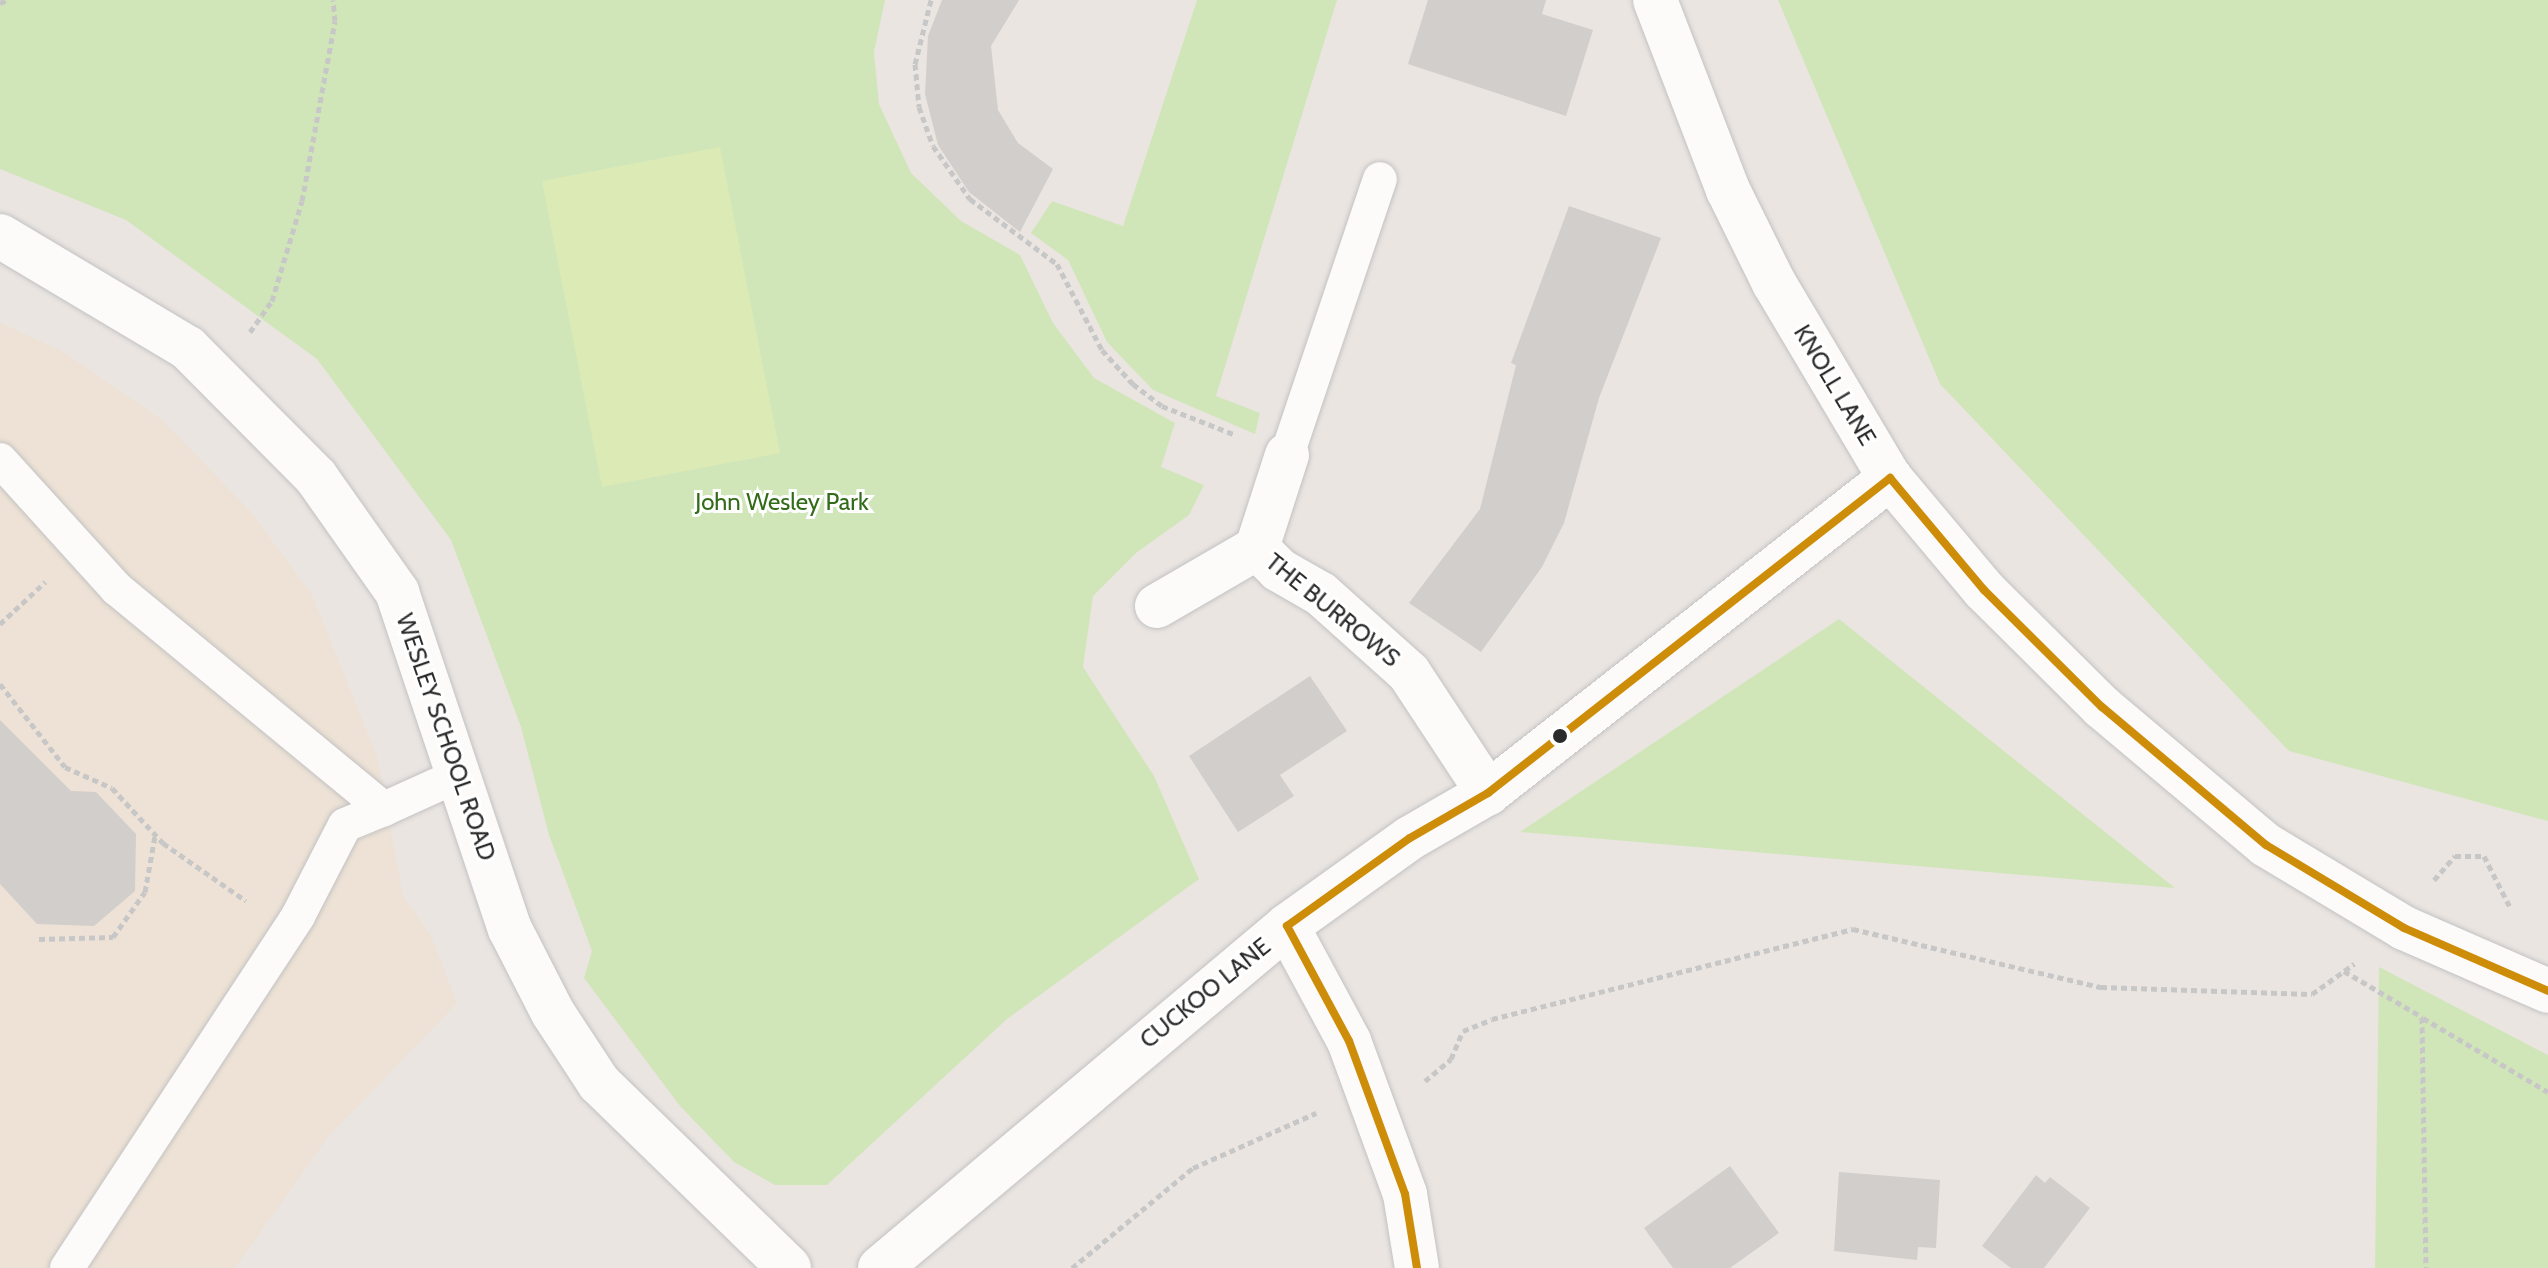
<!DOCTYPE html>
<html>
<head>
<meta charset="utf-8">
<style>
	body { margin:0 }
	#map { position:relative; width:2548px; height:1268px; overflow:hidden; background:#eae5e1; font-family:Cabin,sans-serif }
	div>[style] { position:absolute }
	.education>* { inset:0; background:#ede2d5 }
	.green>* { inset:0; background:#d0e6b9 }
	.pitch>* { inset:0; background:#dceab6 }
	.building>* { inset:0; background:#d1cecb }
	.path>* { height:5px; margin-top:-2.5px; transform-origin:0; background:repeating-linear-gradient(90deg,#c8c7c7 0 6px,transparent 0 10px) }
	.roads { filter:drop-shadow(0 0 2px #c3c2c3) drop-shadow(0 0 2px #c3c2c3) }
	.service>* { height:34px; margin:-17px; padding:0 17px; transform-origin:17px; border-radius:17px; background:#fcfbfa }
	.minor>* { height:44px; margin:-22px; padding:0 22px; transform-origin:22px; border-radius:22px; background:#fcfbfa }
	.tertiary>* { height:44px; margin:-22px; padding:0 22px; transform-origin:22px; border-radius:22px; background:#fcfbfa }
	.bus-1>* { height:8px; margin:-4px; padding:0 4px; transform-origin:4px; border-radius:4px; background:#ce8d09 }
	.dots>* { width:22px; height:22px; translate:-50% -50%; box-sizing:border-box; border:4px solid #fff; border-radius:50% }
	span { translate:-50% -50%; white-space:nowrap; text-align:center; line-height:1.15; -webkit-text-stroke:6px #fff; paint-order:stroke }
	.street-label { font-size:24px; color:#2b2b2b }
	.park-label { font-size:24px; color:#326c18 }
</style>
</head>
<body>
<div id="map">
	<div class="education">
		<div style="clip-path:polygon(0 323px,62px 351px,162px 420px,252px 513px,312px 595px,377px 756px,403px 896px,431px 936px,457px 1003px,328px 1137px,235px 1268px,0 1268px)"></div>
	</div>
	<div class="green">
		<div style="clip-path:polygon(0 0,885px 0,874px 52px,879px 104px,911px 173px,961px 221px,1020px 255px,1053px 323px,1094px 378px,1175px 423px,1161px 467px,1204px 485px,1189px 515px,1136px 553px,1093px 596px,1083px 667px,1154px 776px,1199px 879px,1007px 1019px,827px 1185px,775px 1185px,734px 1162px,680px 1106px,584px 978px,592px 951px,549px 835px,521px 727px,451px 540px,317px 359px,126px 220px,0 169px)"></div>
		<div style="clip-path:polygon(1197px 0,1337px 0,1216px 396px,1260px 413px,1255px 434px,1153px 390px,1107px 342px,1068px 260px,1031px 233px,1052px 201px,1123px 226px)"></div>
		<div style="clip-path:polygon(1778px 0,2548px 0,2548px 821px,2289px 751px,1940px 384px)"></div>
		<div style="clip-path:polygon(1839px 619px,2175px 888px,1520px 832px)"></div>
		<div style="clip-path:polygon(2379px 967px,2548px 1055px,2548px 1268px,2375px 1268px)"></div>
	</div>
	<div class="pitch">
		<div style="clip-path:polygon(720px 147px,780px 453px,602px 487px,542px 181px)"></div>
	</div>
	<div class="building">
		<div style="clip-path:polygon(942px 0,1019px 0,991px 46px,998px 110px,1018px 143px,1053px 169px,1020px 232px,969px 192px,938px 145px,925px 94px,928px 36px)"></div>
		<div style="clip-path:polygon(1428px 0,1546px 0,1542px 14px,1593px 30px,1566px 116px,1408px 64px)"></div>
		<div style="clip-path:polygon(1569px 206px,1661px 238px,1599px 398px,1564px 523px,1542px 567px,1481px 652px,1409px 603px,1480px 509px,1516px 365px,1511px 363px)"></div>
		<div style="clip-path:polygon(1310px 676px,1347px 731px,1280px 775px,1294px 796px,1238px 832px,1189px 756px)"></div>
		<div style="clip-path:polygon(0 720px,71px 791px,96px 792px,136px 834px,135px 891px,94px 926px,37px 924px,0 884px)"></div>
		<div style="clip-path:polygon(1730px 1166px,1779px 1233px,1730px 1268px,1673px 1268px,1644px 1228px)"></div>
		<div style="clip-path:polygon(1839px 1172px,1940px 1180px,1936px 1248px,1918px 1247px,1917px 1260px,1834px 1251px)"></div>
		<div style="clip-path:polygon(2036px 1175px,2045px 1183px,2050px 1177px,2090px 1208px,2044px 1268px,2011px 1268px,1982px 1246px)"></div>
	</div>
	<div class="path">
		<div style="left:931px;top:0;width:66px;rotate:104deg"></div>
		<div style="left:915px;top:64px;width:43px;rotate:84.7deg"></div>
		<div style="left:919px;top:107px;width:41px;rotate:70.3deg"></div>
		<div style="left:933px;top:146px;width:65px;rotate:55.1deg"></div>
		<div style="left:970px;top:199px;width:109px;rotate:36.8deg"></div>
		<div style="left:1057px;top:264px;width:97px;rotate:62.4deg"></div>
		<div style="left:1102px;top:350px;width:46px;rotate:47.6deg"></div>
		<div style="left:1133px;top:384px;width:36px;rotate:37deg"></div>
		<div style="left:1162px;top:406px;width:79px;rotate:21.4deg"></div>
		<div style="left:0;top:3px;width:9px;rotate:-21deg"></div>
		<div style="left:250px;top:332px;width:38px;rotate:-55deg"></div>
		<div style="left:272px;top:301px;width:104px;rotate:-73.3deg"></div>
		<div style="left:302px;top:201px;width:183px;rotate:-79.6deg"></div>
		<div style="left:335px;top:21px;width:21px;rotate:-95deg"></div>
		<div style="left:0;top:624px;width:62px;rotate:-43deg"></div>
		<div style="left:0;top:684px;width:105px;rotate:51.9deg"></div>
		<div style="left:65px;top:767px;width:51px;rotate:24.1deg"></div>
		<div style="left:112px;top:788px;width:75px;rotate:47.2deg"></div>
		<div style="left:163px;top:843px;width:101px;rotate:34.9deg"></div>
		<div style="left:2434px;top:880px;width:32px;rotate:-49deg"></div>
		<div style="left:2455px;top:856px;width:29px"></div>
		<div style="left:2484px;top:856px;width:59px;rotate:63deg"></div>
		<div style="left:39px;top:939px;width:74px;rotate:-1.5deg"></div>
		<div style="left:113px;top:937px;width:55px;rotate:-54.6deg"></div>
		<div style="left:145px;top:892px;width:57px;rotate:-79.9deg"></div>
		<div style="left:2344px;top:971px;width:91px;rotate:30.5deg"></div>
		<div style="left:2422px;top:1017px;width:251px;rotate:89.1deg"></div>
		<div style="left:2423px;top:1018px;width:145px;rotate:30.6deg"></div>
		<div style="left:1425px;top:1081px;width:34px;rotate:-40deg"></div>
		<div style="left:1451px;top:1059px;width:30px;rotate:-67deg"></div>
		<div style="left:1463px;top:1031px;width:31px;rotate:-22deg"></div>
		<div style="left:1492px;top:1019px;width:372px;rotate:-14deg"></div>
		<div style="left:1853px;top:929px;width:255px;rotate:13.2deg"></div>
		<div style="left:2101px;top:987px;width:211px;rotate:1.9deg"></div>
		<div style="left:2312px;top:994px;width:52px;rotate:-35.5deg"></div>
		<div style="left:1072px;top:1268px;width:157px;rotate:-39.6deg"></div>
		<div style="left:1193px;top:1168px;width:135px;rotate:-24.1deg"></div>
	</div>
	<div class="roads">
		<div class="service">
			<div style="left:1287px;top:455px;width:291px;rotate:-71.4deg"></div>
			<div style="left:0;top:460px;width:174px;rotate:47.8deg"></div>
			<div style="left:117px;top:589px;width:346px;rotate:39.5deg"></div>
			<div style="left:384px;top:809px;width:85px;rotate:-24.4deg"></div>
			<div style="left:67px;top:1268px;width:421px;rotate:-56.7deg"></div>
			<div style="left:298px;top:916px;width:102px;rotate:-62.7deg"></div>
			<div style="left:345px;top:825px;width:42px;rotate:-22.3deg"></div>
		</div>
		<div class="minor">
			<div style="left:0;top:236px;width:219px;rotate:30.8deg"></div>
			<div style="left:188px;top:348px;width:182px;rotate:45.2deg"></div>
			<div style="left:316px;top:477px;width:141px;rotate:54.8deg"></div>
			<div style="left:397px;top:592px;width:355px;rotate:71.5deg"></div>
			<div style="left:510px;top:929px;width:94px;rotate:62.9deg"></div>
			<div style="left:553px;top:1013px;width:84px;rotate:56.7deg"></div>
			<div style="left:599px;top:1083px;width:265px;rotate:44.2deg"></div>
			<div style="left:1287px;top:455px;width:98px;rotate:107.9deg"></div>
			<div style="left:1257px;top:548px;width:31px;rotate:45deg"></div>
			<div style="left:1279px;top:570px;width:48px;rotate:29.7deg"></div>
			<div style="left:1321px;top:594px;width:118px;rotate:41.9deg"></div>
			<div style="left:1409px;top:673px;width:144px;rotate:56.6deg"></div>
			<div style="left:1157px;top:606px;width:116px;rotate:-30.1deg"></div>
			<div style="left:1287px;top:926px;width:131px;rotate:61.7deg"></div>
			<div style="left:1349px;top:1041px;width:163px;rotate:69.9deg"></div>
			<div style="left:1405px;top:1194px;width:75px;rotate:80.8deg"></div>
		</div>
		<div class="tertiary">
			<div style="left:1655px;top:0;width:204px;rotate:69deg"></div>
			<div style="left:1728px;top:190px;width:104px;rotate:63.7deg"></div>
			<div style="left:1774px;top:283px;width:227px;rotate:59.3deg"></div>
			<div style="left:1890px;top:478px;width:146px;rotate:50deg"></div>
			<div style="left:1984px;top:590px;width:166px;rotate:44.8deg"></div>
			<div style="left:2102px;top:707px;width:214px;rotate:40.1deg"></div>
			<div style="left:2266px;top:845px;width:161px;rotate:31deg"></div>
			<div style="left:2404px;top:928px;width:157px;rotate:23.6deg"></div>
			<div style="left:880px;top:1268px;width:532px;rotate:-40.04deg"></div>
			<div style="left:1287px;top:926px;width:151px;rotate:-35.6deg"></div>
			<div style="left:1410px;top:838px;width:90px;rotate:-30deg"></div>
			<div style="left:1488px;top:793px;width:511px;rotate:-38.08deg"></div>
		</div>
	</div>
	<div class="bus-1">
		<div style="left:1417px;top:1268px;width:75px;rotate:-99.2deg"></div>
		<div style="left:1405px;top:1194px;width:163px;rotate:-110.1deg"></div>
		<div style="left:1349px;top:1041px;width:131px;rotate:-118.3deg"></div>
		<div style="left:1287px;top:926px;width:151px;rotate:-35.6deg"></div>
		<div style="left:1410px;top:838px;width:90px;rotate:-30deg"></div>
		<div style="left:1488px;top:793px;width:511px;rotate:-38.08deg"></div>
		<div style="left:1890px;top:478px;width:146px;rotate:50deg"></div>
		<div style="left:1984px;top:590px;width:166px;rotate:44.8deg"></div>
		<div style="left:2102px;top:707px;width:214px;rotate:40.1deg"></div>
		<div style="left:2266px;top:845px;width:161px;rotate:31deg"></div>
		<div style="left:2404px;top:928px;width:157px;rotate:23.6deg"></div>
	</div>
	<div class="dots">
		<div style="left:1560px;top:736px;background:#2b2b2b"></div>
	</div>
	<div class="street-label">
		<span style="left:1835px;top:385px;rotate:59deg">KNOLL LANE</span>
		<span style="left:1333px;top:610px;rotate:39deg">THE BURROWS</span>
		<span style="left:446px;top:737px;rotate:71deg">WESLEY SCHOOL ROAD</span>
		<span style="left:1205px;top:993px;rotate:-39deg">CUCKOO LANE</span>
	</div>
	<div class="park-label">
		<span style="left:782px;top:502px">John Wesley Park</span>
	</div>
</div>
</body>
</html>
